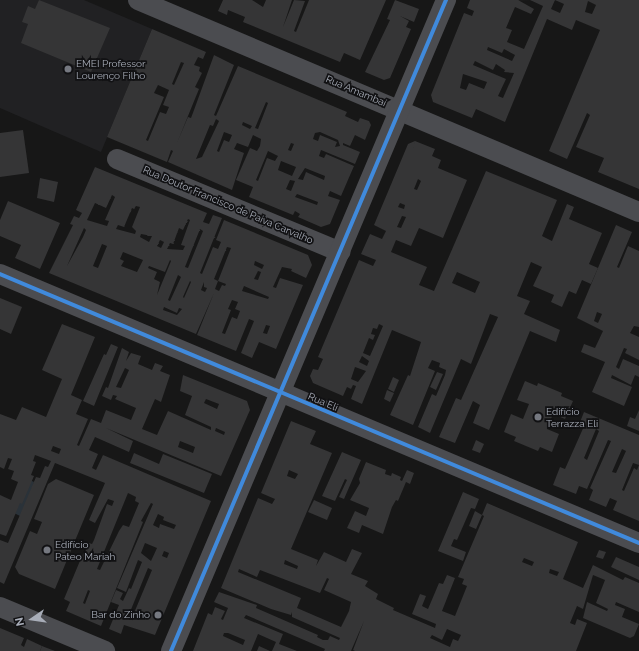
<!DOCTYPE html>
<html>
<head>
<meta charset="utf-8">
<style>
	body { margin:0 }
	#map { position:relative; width:639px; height:651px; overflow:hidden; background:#171717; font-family:Raleway,sans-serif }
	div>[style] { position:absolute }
	.built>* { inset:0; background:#212123 }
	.water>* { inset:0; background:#2a3239 }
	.building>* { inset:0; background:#353536 }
	.minor>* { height:20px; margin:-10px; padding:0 10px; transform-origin:10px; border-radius:10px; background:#4b4c50 }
	.cycleway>* { height:4px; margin:-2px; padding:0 2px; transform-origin:2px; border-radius:2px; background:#408adc }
	.dots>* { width:11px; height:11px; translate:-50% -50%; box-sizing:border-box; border:2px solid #111113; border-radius:50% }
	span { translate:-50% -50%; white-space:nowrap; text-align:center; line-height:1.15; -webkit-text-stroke:3.5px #111113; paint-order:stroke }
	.poi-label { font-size:10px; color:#a8adb8 }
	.left { translate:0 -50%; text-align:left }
	.right { translate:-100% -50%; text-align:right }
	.street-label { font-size:10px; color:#a8adb8 }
	.north { position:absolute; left:12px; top:599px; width:40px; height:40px; -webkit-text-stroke:3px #111113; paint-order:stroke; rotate:257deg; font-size:11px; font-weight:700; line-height:16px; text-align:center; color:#a8adb8 }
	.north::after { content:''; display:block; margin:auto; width:14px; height:18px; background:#a8adb8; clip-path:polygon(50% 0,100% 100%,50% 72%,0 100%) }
</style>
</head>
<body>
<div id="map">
	<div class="built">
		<div style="clip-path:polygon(0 0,84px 0,152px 29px,101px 152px,0 108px)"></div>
	</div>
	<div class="water">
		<div style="clip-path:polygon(26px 478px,34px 482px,26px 519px,12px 512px)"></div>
	</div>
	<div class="building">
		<div style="clip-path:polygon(39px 0,110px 28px,91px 72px,21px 43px,28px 24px,22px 22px,28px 6px,35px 9px)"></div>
		<div style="clip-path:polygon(223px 0,252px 0,263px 7px,266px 0,292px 0,283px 27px,294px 0,305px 1px,294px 31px,296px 32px,309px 0,386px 0,360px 60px,344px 53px,340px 62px,243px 22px,245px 17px,228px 10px,227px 15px,218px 11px)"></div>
		<div style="clip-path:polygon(395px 0,419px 9px,414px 22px,400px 16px,409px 21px,406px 27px,411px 29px,390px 78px,384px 80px,365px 72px,390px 20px,387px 19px)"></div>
		<div style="clip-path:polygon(evenodd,470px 0,518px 0,534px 9px,531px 14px,515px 7px,506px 28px,512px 30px,507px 42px,524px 49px,543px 6px,530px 0,639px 0,639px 189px,598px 172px,604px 158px,576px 147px,590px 115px,587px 113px,567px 159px,549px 151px,600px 30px,576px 20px,572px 30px,547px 19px,505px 122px,476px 109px,472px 118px,433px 102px,431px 95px,464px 13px,472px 16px,474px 11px,467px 8px,470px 0,555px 0,564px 4px,560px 13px,551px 9px,555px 0,470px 0,588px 1px,596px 5px,592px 14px,585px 12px,588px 1px,470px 0,488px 47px,502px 53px,504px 49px,515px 55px,512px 61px,487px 50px,488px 47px,470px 0,475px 61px,493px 70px,496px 64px,505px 70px,504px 72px,514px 73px,503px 98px,498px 96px,506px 79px,473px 65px,475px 61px,470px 0,463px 74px,487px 82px,484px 89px,469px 83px,466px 90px,460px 88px,463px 74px)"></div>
		<div style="clip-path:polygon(evenodd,152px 29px,206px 52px,203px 59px,198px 57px,194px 65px,200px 67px,199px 71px,202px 73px,195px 87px,199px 89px,177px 143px,188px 117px,191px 118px,194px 110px,214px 55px,234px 65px,214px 115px,216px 116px,238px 66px,347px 112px,345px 116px,358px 122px,360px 118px,369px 121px,371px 125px,365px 140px,355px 135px,350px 146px,343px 143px,343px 145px,360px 152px,355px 164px,321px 150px,319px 156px,324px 158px,326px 154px,354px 166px,341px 196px,330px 191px,328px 196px,340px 200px,330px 224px,321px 227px,298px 217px,300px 214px,295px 211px,293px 215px,249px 197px,253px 187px,236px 180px,250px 148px,257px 151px,260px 146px,261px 139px,253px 135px,248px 147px,237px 143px,234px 149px,244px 153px,232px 190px,168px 162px,173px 151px,171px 150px,167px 162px,107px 137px,152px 29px,181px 62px,184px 63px,174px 85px,172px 84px,181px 62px,152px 29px,158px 85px,169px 90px,163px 105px,169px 107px,166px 114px,160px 112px,148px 141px,146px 140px,164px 97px,154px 93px,158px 85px,152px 29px,266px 102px,268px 103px,258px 129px,255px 128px,266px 102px,152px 29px,216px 119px,219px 121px,202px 157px,196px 159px,210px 125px,213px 126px,216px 119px,152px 29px,243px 122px,252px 126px,250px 129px,242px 125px,243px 122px,152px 29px,224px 132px,232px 135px,229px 142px,224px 140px,219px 152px,217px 151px,224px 132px,152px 29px,320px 132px,338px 140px,340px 146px,335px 147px,337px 142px,320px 135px,318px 141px,313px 139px,315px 133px,320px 132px,152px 29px,291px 143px,294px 144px,291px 151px,288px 150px,291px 143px,152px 29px,268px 151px,278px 156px,275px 161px,267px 158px,258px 181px,256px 180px,268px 151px,152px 29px,281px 161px,296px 167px,292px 176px,278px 170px,281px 161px,152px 29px,305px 168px,325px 176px,324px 180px,306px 172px,303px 180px,298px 179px,305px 168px,152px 29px,290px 180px,295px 181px,291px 191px,286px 189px,290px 180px,152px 29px,297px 194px,318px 202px,317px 205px,295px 197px,297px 194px)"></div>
		<div style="clip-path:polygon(23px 130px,29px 173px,0 177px,0 133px)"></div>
		<div style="clip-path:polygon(evenodd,415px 141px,435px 149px,432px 156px,441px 160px,438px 168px,467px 180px,443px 238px,419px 228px,411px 246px,396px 240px,391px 252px,427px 267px,419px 285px,434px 291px,486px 171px,557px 200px,542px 236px,552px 241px,567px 204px,574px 207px,569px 219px,602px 233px,589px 264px,598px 268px,591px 284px,582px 280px,576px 294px,569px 291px,562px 307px,551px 302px,554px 295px,533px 286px,542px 267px,531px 262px,517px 296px,530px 301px,524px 314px,560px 330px,556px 342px,530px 331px,489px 430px,473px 423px,480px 405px,473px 401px,455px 443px,439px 437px,456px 398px,461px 400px,498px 317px,490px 314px,471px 364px,461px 359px,430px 433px,418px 427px,432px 394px,436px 396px,445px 375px,446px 370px,439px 367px,440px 363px,432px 360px,428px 368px,435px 371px,413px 425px,390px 415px,408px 375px,410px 376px,421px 342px,392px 330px,362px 404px,351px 399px,356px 386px,353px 385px,351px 389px,347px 387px,343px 396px,313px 383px,310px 376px,313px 369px,318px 370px,323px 359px,318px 357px,359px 260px,373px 266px,376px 260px,361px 254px,370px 234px,382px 239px,386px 231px,374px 225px,408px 144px,415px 141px,418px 179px,421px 181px,417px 190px,414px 189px,418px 179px,415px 141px,400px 203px,405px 205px,404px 209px,398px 207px,400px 203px,415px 141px,402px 216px,406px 217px,401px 228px,397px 227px,402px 216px,415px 141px,457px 272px,480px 282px,475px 293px,452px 283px,457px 272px,415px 141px,379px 324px,383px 326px,370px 356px,363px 353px,369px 338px,373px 340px,375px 335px,371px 334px,373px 328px,377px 329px,379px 324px,415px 141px,362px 356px,369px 361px,367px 366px,359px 362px,362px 356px,415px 141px,355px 367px,366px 371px,358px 382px,351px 379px,355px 367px)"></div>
		<div style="clip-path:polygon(evenodd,95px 167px,207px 213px,203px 222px,209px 224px,213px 215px,222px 218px,200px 273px,202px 274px,213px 247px,218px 249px,221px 242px,216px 240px,224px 220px,308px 255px,312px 265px,306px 278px,291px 271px,292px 269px,282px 267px,273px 287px,276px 288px,280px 278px,303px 285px,276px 349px,259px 342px,252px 358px,241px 353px,254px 321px,249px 319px,236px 351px,197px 335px,214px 293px,196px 334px,49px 273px,73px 225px,70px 224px,74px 216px,79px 218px,82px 213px,76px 210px,95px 167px,112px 195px,115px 197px,105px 220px,109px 221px,107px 226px,87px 220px,95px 203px,106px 208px,112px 195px,95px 167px,136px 206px,140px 207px,132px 227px,136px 231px,135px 234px,116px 229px,118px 225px,124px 227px,132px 208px,134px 209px,136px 206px,95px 167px,188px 219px,190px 220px,181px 245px,185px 246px,183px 250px,167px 249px,170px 243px,173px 244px,179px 228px,183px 230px,188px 219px,95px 167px,84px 228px,86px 230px,83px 237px,67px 266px,84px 228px,95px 167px,200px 229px,203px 231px,188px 268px,185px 267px,200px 229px,95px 167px,141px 234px,152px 236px,149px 242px,140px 237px,141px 234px,95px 167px,160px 240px,164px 242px,161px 248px,157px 246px,160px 240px,95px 167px,102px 244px,107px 246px,98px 268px,93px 266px,102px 244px,95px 167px,227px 247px,231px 248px,218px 281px,214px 279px,227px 247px,95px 167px,123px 252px,143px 260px,137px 272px,121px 266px,124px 261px,120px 259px,123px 252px,95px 167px,170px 260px,171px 261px,157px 295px,160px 282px,154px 279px,157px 272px,148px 268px,149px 266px,165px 272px,170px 260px,95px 167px,255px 261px,264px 265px,262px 269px,254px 265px,255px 261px,95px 167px,258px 271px,261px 272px,258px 280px,254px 279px,258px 271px,95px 167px,178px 275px,181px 277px,170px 301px,168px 300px,178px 275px,95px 167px,190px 281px,191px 282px,184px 298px,183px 297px,190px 281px,95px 167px,218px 281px,226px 284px,225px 286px,222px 285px,219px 291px,215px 289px,218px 281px,95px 167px,204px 282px,204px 287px,207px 288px,205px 292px,201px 290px,204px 282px,95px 167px,244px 286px,269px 297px,268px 299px,242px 291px,244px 286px,95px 167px,232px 300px,238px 302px,235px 309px,240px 311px,237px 319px,232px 317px,225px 334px,222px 333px,231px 310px,228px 309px,232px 300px,95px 167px,164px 307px,177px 313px,179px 308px,182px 309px,177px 315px,163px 310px,164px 307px,95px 167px,266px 325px,270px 326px,267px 334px,263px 333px,266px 325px)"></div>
		<div style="clip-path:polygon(40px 178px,58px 182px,54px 202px,37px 198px)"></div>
		<div style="clip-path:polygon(8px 201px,60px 223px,40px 269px,15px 258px,21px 245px,0 236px,0 220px)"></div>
		<div style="clip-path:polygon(evenodd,616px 225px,632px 232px,617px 267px,619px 268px,628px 246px,639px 251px,639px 327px,634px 326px,630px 333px,639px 337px,639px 360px,625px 353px,627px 349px,624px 348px,616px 367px,619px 369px,623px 359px,639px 366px,639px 377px,635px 375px,631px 385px,612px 375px,611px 378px,632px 387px,624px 406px,592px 392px,605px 362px,581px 352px,584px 344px,595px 348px,603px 331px,577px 318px,616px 225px,597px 312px,602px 314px,598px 323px,594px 321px,597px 312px)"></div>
		<div style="clip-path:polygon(0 298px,22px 307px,11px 334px,0 329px)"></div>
		<div style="clip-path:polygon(evenodd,62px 324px,95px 337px,71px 395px,82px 400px,76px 414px,88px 419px,77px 445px,79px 446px,91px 419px,101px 423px,106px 410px,131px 420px,136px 408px,115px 399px,117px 396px,113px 395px,111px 400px,102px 396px,106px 387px,108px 388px,122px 348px,129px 352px,126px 361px,131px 353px,141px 356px,138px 364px,152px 370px,155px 363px,163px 366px,160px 371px,170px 375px,161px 402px,155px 399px,142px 429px,157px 435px,168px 411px,211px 430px,211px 427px,185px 415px,192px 396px,180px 391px,183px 375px,247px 401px,250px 410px,221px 476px,106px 428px,133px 441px,129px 452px,95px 437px,89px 450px,98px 454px,92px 468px,96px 470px,103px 455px,211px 501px,155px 635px,124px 625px,121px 634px,109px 629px,119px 605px,111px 602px,116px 590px,123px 593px,120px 599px,123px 601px,129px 588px,131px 589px,142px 562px,138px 560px,126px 592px,117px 588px,153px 504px,151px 503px,141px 521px,143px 522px,101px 626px,66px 611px,70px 602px,64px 599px,82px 556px,89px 543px,92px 544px,94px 540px,107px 504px,112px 506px,114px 501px,108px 499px,95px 523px,89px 520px,105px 483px,55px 463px,4px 584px,0 582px,0 540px,8px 543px,36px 477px,40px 478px,45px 466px,48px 467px,51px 461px,35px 455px,33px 461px,36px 462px,31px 475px,34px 476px,22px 504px,20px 503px,7px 534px,6px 536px,0 534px,0 495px,11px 500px,18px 482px,11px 479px,14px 471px,8px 469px,12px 459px,8px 458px,4px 469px,0 467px,0 414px,16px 420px,22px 407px,46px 417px,62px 379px,42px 370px,62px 324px,125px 368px,129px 370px,121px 388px,116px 387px,125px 368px,62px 324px,206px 399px,219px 404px,217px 409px,204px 403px,206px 399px,62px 324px,216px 428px,225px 432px,224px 435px,215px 431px,216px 428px,62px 324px,180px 441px,195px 447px,193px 453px,178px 447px,180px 441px,62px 324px,53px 446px,61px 449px,59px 454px,51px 451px,53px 446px,62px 324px,128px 493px,136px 497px,135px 501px,139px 503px,129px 527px,123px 525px,119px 531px,100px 570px,97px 569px,128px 493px,62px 324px,158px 514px,164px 517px,163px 520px,176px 525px,174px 529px,160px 524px,159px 528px,153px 525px,158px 514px,62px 324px,145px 543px,157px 548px,151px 561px,141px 553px,145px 543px,62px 324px,164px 551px,169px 553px,167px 558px,162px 556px,164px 551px,62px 324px,148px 568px,152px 570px,134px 613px,130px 612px,148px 568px,62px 324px,88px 590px,90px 591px,85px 604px,83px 603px,88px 590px)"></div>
		<div style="clip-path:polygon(111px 344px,118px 347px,94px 406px,83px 401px,104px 354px,106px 355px)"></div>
		<div style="clip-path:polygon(437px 372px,443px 374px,436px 390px,430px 387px)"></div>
		<div style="clip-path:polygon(393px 377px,399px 380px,394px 392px,388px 389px)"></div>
		<div style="clip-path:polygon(525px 381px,537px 386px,538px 383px,562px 393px,561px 396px,573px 401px,565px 419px,553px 414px,547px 429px,559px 434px,552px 452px,540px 447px,538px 451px,514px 441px,516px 437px,504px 432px,511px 414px,523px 419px,529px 404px,517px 400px)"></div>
		<div style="clip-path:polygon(387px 390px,394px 393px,390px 402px,384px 399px)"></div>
		<div style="clip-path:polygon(639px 410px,639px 431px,627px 426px,630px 417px,635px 419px)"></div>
		<div style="clip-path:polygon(evenodd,584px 412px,639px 435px,639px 465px,633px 463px,622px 490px,624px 491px,634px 468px,637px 470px,639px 465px,639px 521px,613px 510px,617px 501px,610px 498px,606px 507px,589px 500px,593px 490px,590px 488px,611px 441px,608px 440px,587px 489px,579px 486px,576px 494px,553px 485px,560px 467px,565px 469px,585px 424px,580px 422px,584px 412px,596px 429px,599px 431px,587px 460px,584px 458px,596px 429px,584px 412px,622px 449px,626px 451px,616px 473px,612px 472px,622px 449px)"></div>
		<div style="clip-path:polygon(evenodd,291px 421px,316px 431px,310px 444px,332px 453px,291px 549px,318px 560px,316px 566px,324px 552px,346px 562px,352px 549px,362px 553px,351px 574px,368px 581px,365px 586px,378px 594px,376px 599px,394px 608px,393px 610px,435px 628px,436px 624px,412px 614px,420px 594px,426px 596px,422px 606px,428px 609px,439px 583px,443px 584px,447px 575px,455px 578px,442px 611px,455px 616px,467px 586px,462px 584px,464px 579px,458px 577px,484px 516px,482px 515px,476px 529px,469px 526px,475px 511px,482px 515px,487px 503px,578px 542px,563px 579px,583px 588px,593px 565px,623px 580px,625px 577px,639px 583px,639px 612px,616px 602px,615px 605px,625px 609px,622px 617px,639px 624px,634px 636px,630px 638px,583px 618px,587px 602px,607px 611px,608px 609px,596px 603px,605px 580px,593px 575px,583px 609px,577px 606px,570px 623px,575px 625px,577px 619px,587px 623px,576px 651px,355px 651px,353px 650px,364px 621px,351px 651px,324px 651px,325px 649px,246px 615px,244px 618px,283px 634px,279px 644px,297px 651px,272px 651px,276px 642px,258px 634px,251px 651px,193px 651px,208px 613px,212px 615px,215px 607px,225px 611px,221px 619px,223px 620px,228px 608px,214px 602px,219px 592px,257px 605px,256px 608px,318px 635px,317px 637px,323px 640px,328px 640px,330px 636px,339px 640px,340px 638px,292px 617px,292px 612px,291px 615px,271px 609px,221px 588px,258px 498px,272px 504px,275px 499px,261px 493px,291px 421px,289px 470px,298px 474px,295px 479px,287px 476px,289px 470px,291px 421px,524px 558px,534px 562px,532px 566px,522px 562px,524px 558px,291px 421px,285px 560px,298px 566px,297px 569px,284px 564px,285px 560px,291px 421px,239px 569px,257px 577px,260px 570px,320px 593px,327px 578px,329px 579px,324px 590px,351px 602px,349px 611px,341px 627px,297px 608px,301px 598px,238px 572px,239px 569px,291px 421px,550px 569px,559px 572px,557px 576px,549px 573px,550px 569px,291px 421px,447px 629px,461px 635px,458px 641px,453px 639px,450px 647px,430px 638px,432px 635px,442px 640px,447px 629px,291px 421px,224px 633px,228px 633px,245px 640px,243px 645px,223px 636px,224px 633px)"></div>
		<div style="clip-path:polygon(476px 440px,484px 444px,480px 453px,472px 450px)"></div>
		<div style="clip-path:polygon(342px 452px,361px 460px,344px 499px,339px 497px,347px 480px,345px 479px,335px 501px,322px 496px)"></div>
		<div style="clip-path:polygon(134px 453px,159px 464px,163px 454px,212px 474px,204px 493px,130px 463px)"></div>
		<div style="clip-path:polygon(366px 462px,386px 470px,385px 474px,391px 476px,392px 473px,401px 477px,400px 480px,402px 481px,407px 470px,414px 473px,410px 484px,406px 482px,398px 501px,396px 500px,392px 507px,383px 534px,362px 525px,359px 533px,347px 528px,355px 511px,366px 516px,369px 508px,350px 500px,360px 483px,359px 479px)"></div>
		<div style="clip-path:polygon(56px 479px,94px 495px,55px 589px,19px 574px,15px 567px,30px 531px,37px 534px,42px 522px,34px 519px,48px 484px)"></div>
		<div style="clip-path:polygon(463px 492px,479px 499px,475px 509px,471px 508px,457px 540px,454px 539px,451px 546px,466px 552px,463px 561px,438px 551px)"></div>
		<div style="clip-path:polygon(314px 500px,332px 508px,327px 520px,308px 512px)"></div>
		<div style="clip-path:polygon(599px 550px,606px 552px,603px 559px,596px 557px)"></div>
		<div style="clip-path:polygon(616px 557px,639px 567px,639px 580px,611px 567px)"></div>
		<div style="clip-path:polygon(0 628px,24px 638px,21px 645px,24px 647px,27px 639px,42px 646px,40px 651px,0 651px)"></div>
		<div style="clip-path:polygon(42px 646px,47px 648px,55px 651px,40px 651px)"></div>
		<div style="clip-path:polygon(259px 646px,270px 651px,257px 651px)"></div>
	</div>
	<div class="minor">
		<div style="left:138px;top:0;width:544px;rotate:22.94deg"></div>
		<div style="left:117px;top:159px;width:242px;rotate:22.6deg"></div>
		<div style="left:0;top:274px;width:693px;rotate:22.83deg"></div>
		<div style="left:0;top:607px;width:114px;rotate:22.7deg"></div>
		<div style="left:171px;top:651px;width:707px;rotate:-67.1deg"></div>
	</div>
	<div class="cycleway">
		<div style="left:0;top:274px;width:693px;rotate:22.83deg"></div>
		<div style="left:171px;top:651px;width:707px;rotate:-67.1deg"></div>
	</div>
	<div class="dots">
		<div style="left:68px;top:69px;background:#757880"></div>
		<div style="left:538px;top:417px;background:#757880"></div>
		<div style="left:47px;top:550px;background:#757880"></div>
		<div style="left:158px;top:615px;background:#757880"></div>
	</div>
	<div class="poi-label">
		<span class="left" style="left:76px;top:69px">EMEI Professor<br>Lourenço Filho</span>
		<span class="left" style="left:546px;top:417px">Edifício<br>Terrazza Eli</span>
		<span class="left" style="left:55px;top:550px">Edifício<br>Pateo Mariah</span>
		<span class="right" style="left:150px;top:615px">Bar do Zinho</span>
	</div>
	<div class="street-label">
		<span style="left:356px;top:91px;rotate:23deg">Rua Amambaí</span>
		<span style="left:228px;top:205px;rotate:23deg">Rua Doutor Francisco de Paiva Carvalho</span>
		<span style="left:323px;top:402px;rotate:23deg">Rua Eli</span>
	</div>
	<div class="north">N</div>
</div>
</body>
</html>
